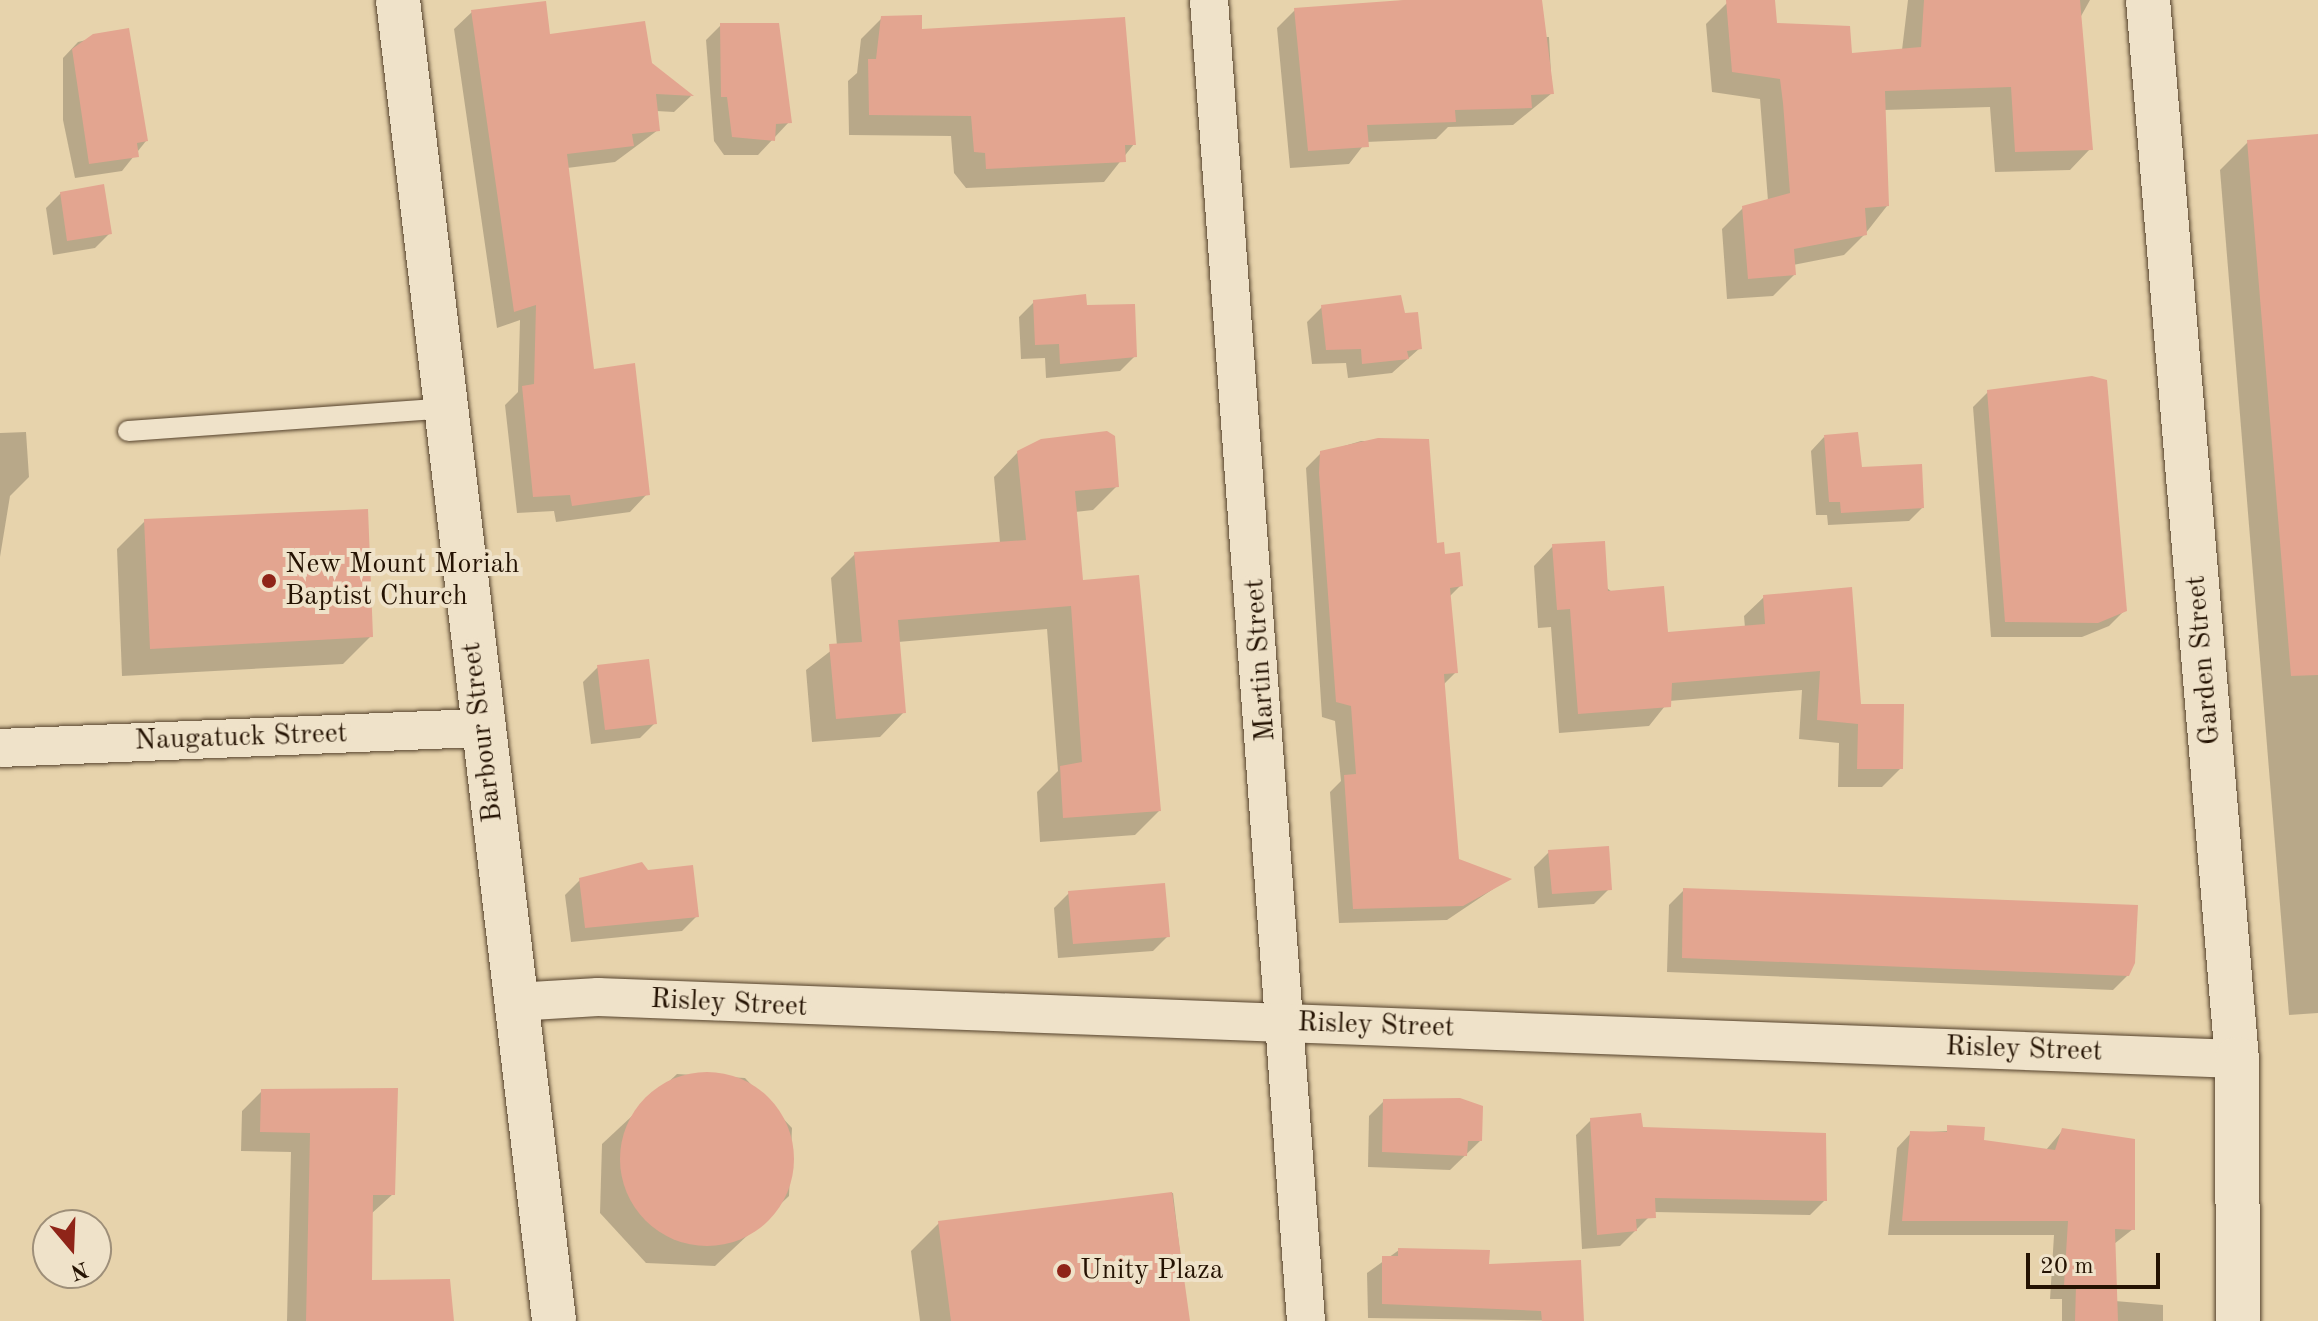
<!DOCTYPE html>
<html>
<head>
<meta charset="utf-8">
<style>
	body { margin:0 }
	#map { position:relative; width:2318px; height:1321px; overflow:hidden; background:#e7d3ac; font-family:"Old Standard TT",serif }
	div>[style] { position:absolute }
	.shadow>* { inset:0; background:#0003 }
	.building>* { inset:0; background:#e3a590 }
	.round { border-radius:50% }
	.roads { filter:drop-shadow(0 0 2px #55422c) drop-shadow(0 0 2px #55422c) }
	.service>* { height:20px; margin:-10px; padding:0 10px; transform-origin:10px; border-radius:10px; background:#efe2c9 }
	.minor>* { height:38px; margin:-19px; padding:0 19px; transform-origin:19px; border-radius:19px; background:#efe2c9 }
	.tertiary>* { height:44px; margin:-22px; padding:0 22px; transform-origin:22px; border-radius:22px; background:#efe2c9 }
	.dots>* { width:22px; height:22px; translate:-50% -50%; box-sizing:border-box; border:4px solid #efe2c9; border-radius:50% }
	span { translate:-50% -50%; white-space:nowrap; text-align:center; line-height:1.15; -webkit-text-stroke:8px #efe2c9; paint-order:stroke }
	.poi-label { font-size:28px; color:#241202 }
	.left { translate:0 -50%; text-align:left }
	.street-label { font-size:28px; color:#241202 }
	.north { position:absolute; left:32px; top:1209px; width:80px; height:80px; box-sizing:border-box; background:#efe2c9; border:2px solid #9e8f79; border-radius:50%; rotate:161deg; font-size:22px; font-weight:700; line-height:32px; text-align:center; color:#241202 }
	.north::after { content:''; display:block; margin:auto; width:28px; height:36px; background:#8f2418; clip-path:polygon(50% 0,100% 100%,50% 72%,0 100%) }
	.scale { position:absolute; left:2026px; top:1253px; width:134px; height:36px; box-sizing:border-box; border:4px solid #241202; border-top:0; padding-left:10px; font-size:24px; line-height:28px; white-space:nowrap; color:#241202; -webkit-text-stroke:6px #efe2c9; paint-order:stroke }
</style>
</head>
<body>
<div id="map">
	<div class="shadow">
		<div style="clip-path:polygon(1410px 0,1537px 0,1542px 37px,1549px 37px,1552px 93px,1513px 125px,1448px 127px,1436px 139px,1366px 142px,1349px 164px,1290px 168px,1277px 28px,1295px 10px)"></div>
		<div style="clip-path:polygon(1773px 0,1775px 25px,1850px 55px,1902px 50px,1908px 0,2090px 0,2080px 18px,2090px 149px,2070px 170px,1995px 172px,1990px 107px,1884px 110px,1887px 206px,1865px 234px,1844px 255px,1793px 265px,1794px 275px,1773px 296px,1727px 299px,1722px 229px,1743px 208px,1768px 201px,1760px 99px,1712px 92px,1706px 24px,1727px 3px)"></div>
		<div style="clip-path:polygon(472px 12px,651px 64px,691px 96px,674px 112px,656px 111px,658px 130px,615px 162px,567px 168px,593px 371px,647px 494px,630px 512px,556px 522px,554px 511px,517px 513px,505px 405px,518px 392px,520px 320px,497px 328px,454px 29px)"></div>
		<div style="clip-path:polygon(882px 18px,920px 31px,1134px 144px,1104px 182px,966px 188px,954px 173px,951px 136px,849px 135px,848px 81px,857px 73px,861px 39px)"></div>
		<div style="clip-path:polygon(721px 25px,789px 122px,758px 155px,724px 155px,714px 141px,706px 40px)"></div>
		<div style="clip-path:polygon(127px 30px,146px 141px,122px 171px,75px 178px,63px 120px,63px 58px,78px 42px)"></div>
		<div style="clip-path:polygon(2318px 136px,2318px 1013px,2289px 1015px,2220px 170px,2248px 142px)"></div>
		<div style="clip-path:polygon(61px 193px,110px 233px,95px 248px,53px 255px,46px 208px)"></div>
		<div style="clip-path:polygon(1034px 302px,1085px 307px,1135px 356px,1120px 371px,1046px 378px,1045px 358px,1021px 359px,1019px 317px)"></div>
		<div style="clip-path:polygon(1322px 307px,1404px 315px,1420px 348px,1392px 373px,1348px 378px,1346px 363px,1312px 364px,1307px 322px)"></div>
		<div style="clip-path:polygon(1988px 392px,2124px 611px,2109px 626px,2082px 637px,1991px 637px,1973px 407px)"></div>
		<div style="clip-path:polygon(26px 432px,29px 477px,10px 496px,0 557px,0 433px)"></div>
		<div style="clip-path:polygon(1824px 437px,1860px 469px,1922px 508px,1909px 521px,1828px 525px,1827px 515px,1816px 515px,1811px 451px)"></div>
		<div style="clip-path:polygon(1361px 441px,1427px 441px,1436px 545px,1461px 585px,1449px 597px,1456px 672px,1443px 685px,1457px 860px,1508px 879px,1447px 920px,1339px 923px,1330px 792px,1341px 781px,1335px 721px,1322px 717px,1306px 468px,1321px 453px)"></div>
		<div style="clip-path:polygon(1018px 452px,1117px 486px,1093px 510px,1075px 512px,1081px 582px,1159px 811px,1135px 835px,1040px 842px,1037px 792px,1058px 771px,1047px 629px,898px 642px,904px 712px,880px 737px,812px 742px,806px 670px,837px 646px,831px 578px,855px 554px,1000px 543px,994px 477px)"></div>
		<div style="clip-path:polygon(145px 521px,371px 636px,343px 664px,122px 676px,117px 549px)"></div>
		<div style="clip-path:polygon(1553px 546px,1666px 634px,1745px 628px,1744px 616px,1764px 597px,1860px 706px,1901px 768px,1882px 787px,1838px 787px,1839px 743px,1799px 739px,1802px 690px,1669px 701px,1649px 726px,1559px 733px,1551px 627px,1538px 628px,1534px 566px)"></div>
		<div style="clip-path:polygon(598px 667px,655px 723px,640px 738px,591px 744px,583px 682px)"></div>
		<div style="clip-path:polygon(1549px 852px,1609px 889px,1594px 904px,1538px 908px,1534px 867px)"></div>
		<div style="clip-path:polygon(641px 865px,697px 916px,682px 931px,571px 942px,565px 895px,580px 880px)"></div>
		<div style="clip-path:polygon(1684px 890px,2128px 975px,2113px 990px,1667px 972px,1669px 905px)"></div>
		<div style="clip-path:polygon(1069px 893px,1168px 936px,1153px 951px,1058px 958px,1054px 908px)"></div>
		<div style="clip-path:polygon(677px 1074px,745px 1078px,792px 1128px,789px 1196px,715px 1266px,646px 1263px,600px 1213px,602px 1144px)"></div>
		<div style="clip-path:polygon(262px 1091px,393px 1194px,371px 1214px,370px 1282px,452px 1321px,287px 1321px,291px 1152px,241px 1151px,242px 1111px)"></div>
		<div style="clip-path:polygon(1384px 1101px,1480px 1141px,1450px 1170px,1368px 1167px,1369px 1116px)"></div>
		<div style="clip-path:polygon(1591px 1120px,1641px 1129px,1825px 1200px,1810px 1215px,1654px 1212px,1620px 1246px,1582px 1249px,1576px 1135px)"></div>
		<div style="clip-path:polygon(1983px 1129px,1982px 1142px,2046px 1150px,2062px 1131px,2133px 1229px,2114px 1244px,2115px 1301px,2163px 1305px,2163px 1321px,2062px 1321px,2062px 1299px,2050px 1299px,2054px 1235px,1888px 1235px,1897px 1148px,1911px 1133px)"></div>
		<div style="clip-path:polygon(1173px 1193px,1188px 1321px,920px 1321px,911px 1251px,939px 1223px)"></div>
		<div style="clip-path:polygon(1399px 1250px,1487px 1266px,1582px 1321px,1368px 1318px,1367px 1273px)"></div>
	</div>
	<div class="building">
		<div style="clip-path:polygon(1404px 0,1542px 0,1554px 94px,1531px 95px,1532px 108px,1455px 110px,1456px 122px,1367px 125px,1369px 147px,1308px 151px,1294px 8px)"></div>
		<div style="clip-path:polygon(1726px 0,1775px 0,1777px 23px,1850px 26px,1852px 53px,1921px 47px,1924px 0,2080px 0,2093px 150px,2015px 152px,2011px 87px,1885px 91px,1889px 206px,1865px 208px,1867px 235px,1794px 249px,1796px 275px,1748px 279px,1742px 206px,1790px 193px,1783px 103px,1780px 79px,1732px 72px)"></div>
		<div style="clip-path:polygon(546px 1px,550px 34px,645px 21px,652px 63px,694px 96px,656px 94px,660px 131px,632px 134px,634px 146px,567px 154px,594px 369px,635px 363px,650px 495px,572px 506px,570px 495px,533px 497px,522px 386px,534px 384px,536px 305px,514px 312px,471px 10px)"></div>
		<div style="clip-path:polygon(922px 15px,922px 29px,1125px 17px,1136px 145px,1125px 145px,1126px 162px,986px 169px,985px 153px,974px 152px,971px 116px,869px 115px,868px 59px,876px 59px,881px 16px)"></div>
		<div style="clip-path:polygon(720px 23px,779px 23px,792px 123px,776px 124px,775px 141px,732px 137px,727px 97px,721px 97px)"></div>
		<div style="clip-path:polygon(129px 28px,148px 141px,137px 143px,139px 157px,89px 164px,72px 49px,93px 34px)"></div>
		<div style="clip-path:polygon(2318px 134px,2318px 675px,2291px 676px,2247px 140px)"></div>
		<div style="clip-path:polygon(104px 184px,112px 234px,67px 241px,60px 192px)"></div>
		<div style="clip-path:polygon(1086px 294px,1087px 305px,1135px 304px,1137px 357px,1060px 364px,1059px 344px,1035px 345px,1033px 300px)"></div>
		<div style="clip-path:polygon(1401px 295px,1405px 313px,1418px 312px,1422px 349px,1407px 351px,1409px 359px,1362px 364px,1361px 349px,1326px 350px,1321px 305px)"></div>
		<div style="clip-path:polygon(2092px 376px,2107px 380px,2127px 611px,2098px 623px,2005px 622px,1987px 390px)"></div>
		<div style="clip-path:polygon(1107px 431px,1115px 436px,1119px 487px,1075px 491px,1083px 580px,1139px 575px,1161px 811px,1063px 818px,1060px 766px,1082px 762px,1071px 606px,898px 620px,906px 713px,836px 719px,829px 644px,862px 642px,854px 552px,1026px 540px,1017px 451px,1041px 439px)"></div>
		<div style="clip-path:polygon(1858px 432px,1862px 467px,1922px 464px,1924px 508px,1841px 513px,1840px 502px,1829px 502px,1824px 435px)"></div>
		<div style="clip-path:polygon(1378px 438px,1429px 439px,1437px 543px,1444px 542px,1445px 554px,1460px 552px,1463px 586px,1450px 588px,1458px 673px,1444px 674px,1459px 859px,1512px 879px,1463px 906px,1353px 909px,1344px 775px,1356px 774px,1351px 706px,1336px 702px,1319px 473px,1320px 451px)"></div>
		<div style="clip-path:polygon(368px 509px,373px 637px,150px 649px,144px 519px)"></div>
		<div style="clip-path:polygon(1605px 541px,1608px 591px,1664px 586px,1668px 632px,1765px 624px,1763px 595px,1852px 587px,1861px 704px,1904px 704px,1903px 769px,1857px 769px,1858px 724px,1817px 720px,1820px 671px,1672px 683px,1671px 707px,1578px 714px,1570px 609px,1557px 610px,1552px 544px)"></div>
		<div style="clip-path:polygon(649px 659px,657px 724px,605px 730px,597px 665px)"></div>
		<div style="clip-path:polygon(1609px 846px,1612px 890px,1552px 894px,1548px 850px)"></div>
		<div style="clip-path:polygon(642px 862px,648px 870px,693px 865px,699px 917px,585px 928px,579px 878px)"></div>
		<div style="clip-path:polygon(1165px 883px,1170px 937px,1073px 944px,1068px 891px)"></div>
		<div style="clip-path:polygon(1683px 888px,2138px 905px,2135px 963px,2129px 976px,1682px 958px)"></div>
		<div class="round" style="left:620px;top:1072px;width:174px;height:174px"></div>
		<div style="clip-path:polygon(398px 1088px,395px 1195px,373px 1195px,372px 1280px,450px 1279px,454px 1321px,306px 1321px,310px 1133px,260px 1132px,261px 1089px)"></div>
		<div style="clip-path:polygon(1460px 1098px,1483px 1106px,1482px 1141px,1468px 1141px,1467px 1156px,1382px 1152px,1383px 1099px)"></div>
		<div style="clip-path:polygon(1641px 1113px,1643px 1127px,1826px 1133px,1827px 1201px,1655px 1198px,1656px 1218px,1636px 1219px,1637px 1231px,1597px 1235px,1590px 1118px)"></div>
		<div style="clip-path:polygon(1947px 1125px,1985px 1127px,1984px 1140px,2055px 1150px,2062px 1128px,2135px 1139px,2135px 1230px,2115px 1229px,2118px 1321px,2075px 1321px,2076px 1285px,2064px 1285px,2068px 1221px,1902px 1221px,1910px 1131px,1947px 1132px)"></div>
		<div style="clip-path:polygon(1172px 1192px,1190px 1321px,951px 1321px,938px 1221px)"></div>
		<div style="clip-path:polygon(1398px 1248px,1490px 1250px,1489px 1264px,1581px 1260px,1584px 1321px,1542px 1321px,1541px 1311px,1382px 1304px,1382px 1256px,1398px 1256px)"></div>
	</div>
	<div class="roads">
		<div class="service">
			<div style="left:128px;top:431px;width:319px;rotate:-4.1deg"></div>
		</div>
		<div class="minor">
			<div style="left:1209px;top:0;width:1325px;rotate:85.8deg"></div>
			<div style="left:0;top:748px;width:483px;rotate:-2.4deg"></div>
			<div style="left:515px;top:1002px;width:83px;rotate:-3.4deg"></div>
			<div style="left:598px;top:997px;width:1640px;rotate:2.17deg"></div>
		</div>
		<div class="tertiary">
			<div style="left:398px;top:0;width:1330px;rotate:83.26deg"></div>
			<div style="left:2148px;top:0;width:1063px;rotate:85.2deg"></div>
			<div style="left:2237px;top:1059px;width:262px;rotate:89.8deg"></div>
		</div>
	</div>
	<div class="dots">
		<div style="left:269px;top:581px;background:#8f2418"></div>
		<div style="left:1064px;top:1271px;background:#8f2418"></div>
	</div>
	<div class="poi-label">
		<span class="left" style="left:285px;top:581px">New Mount Moriah<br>Baptist Church</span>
		<span class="left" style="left:1080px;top:1271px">Unity Plaza</span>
	</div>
	<div class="street-label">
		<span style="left:1261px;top:660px;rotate:-94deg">Martin Street</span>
		<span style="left:2204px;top:660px;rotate:-95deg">Garden Street</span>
		<span style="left:483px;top:732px;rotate:-97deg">Barbour Street</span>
		<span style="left:241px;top:738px;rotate:-2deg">Naugatuck Street</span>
		<span style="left:729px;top:1004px;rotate:3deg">Risley Street</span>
		<span style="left:1376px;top:1026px;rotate:2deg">Risley Street</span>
		<span style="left:2024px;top:1050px;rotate:2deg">Risley Street</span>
	</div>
	<div class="north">N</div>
	<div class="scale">20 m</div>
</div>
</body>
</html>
